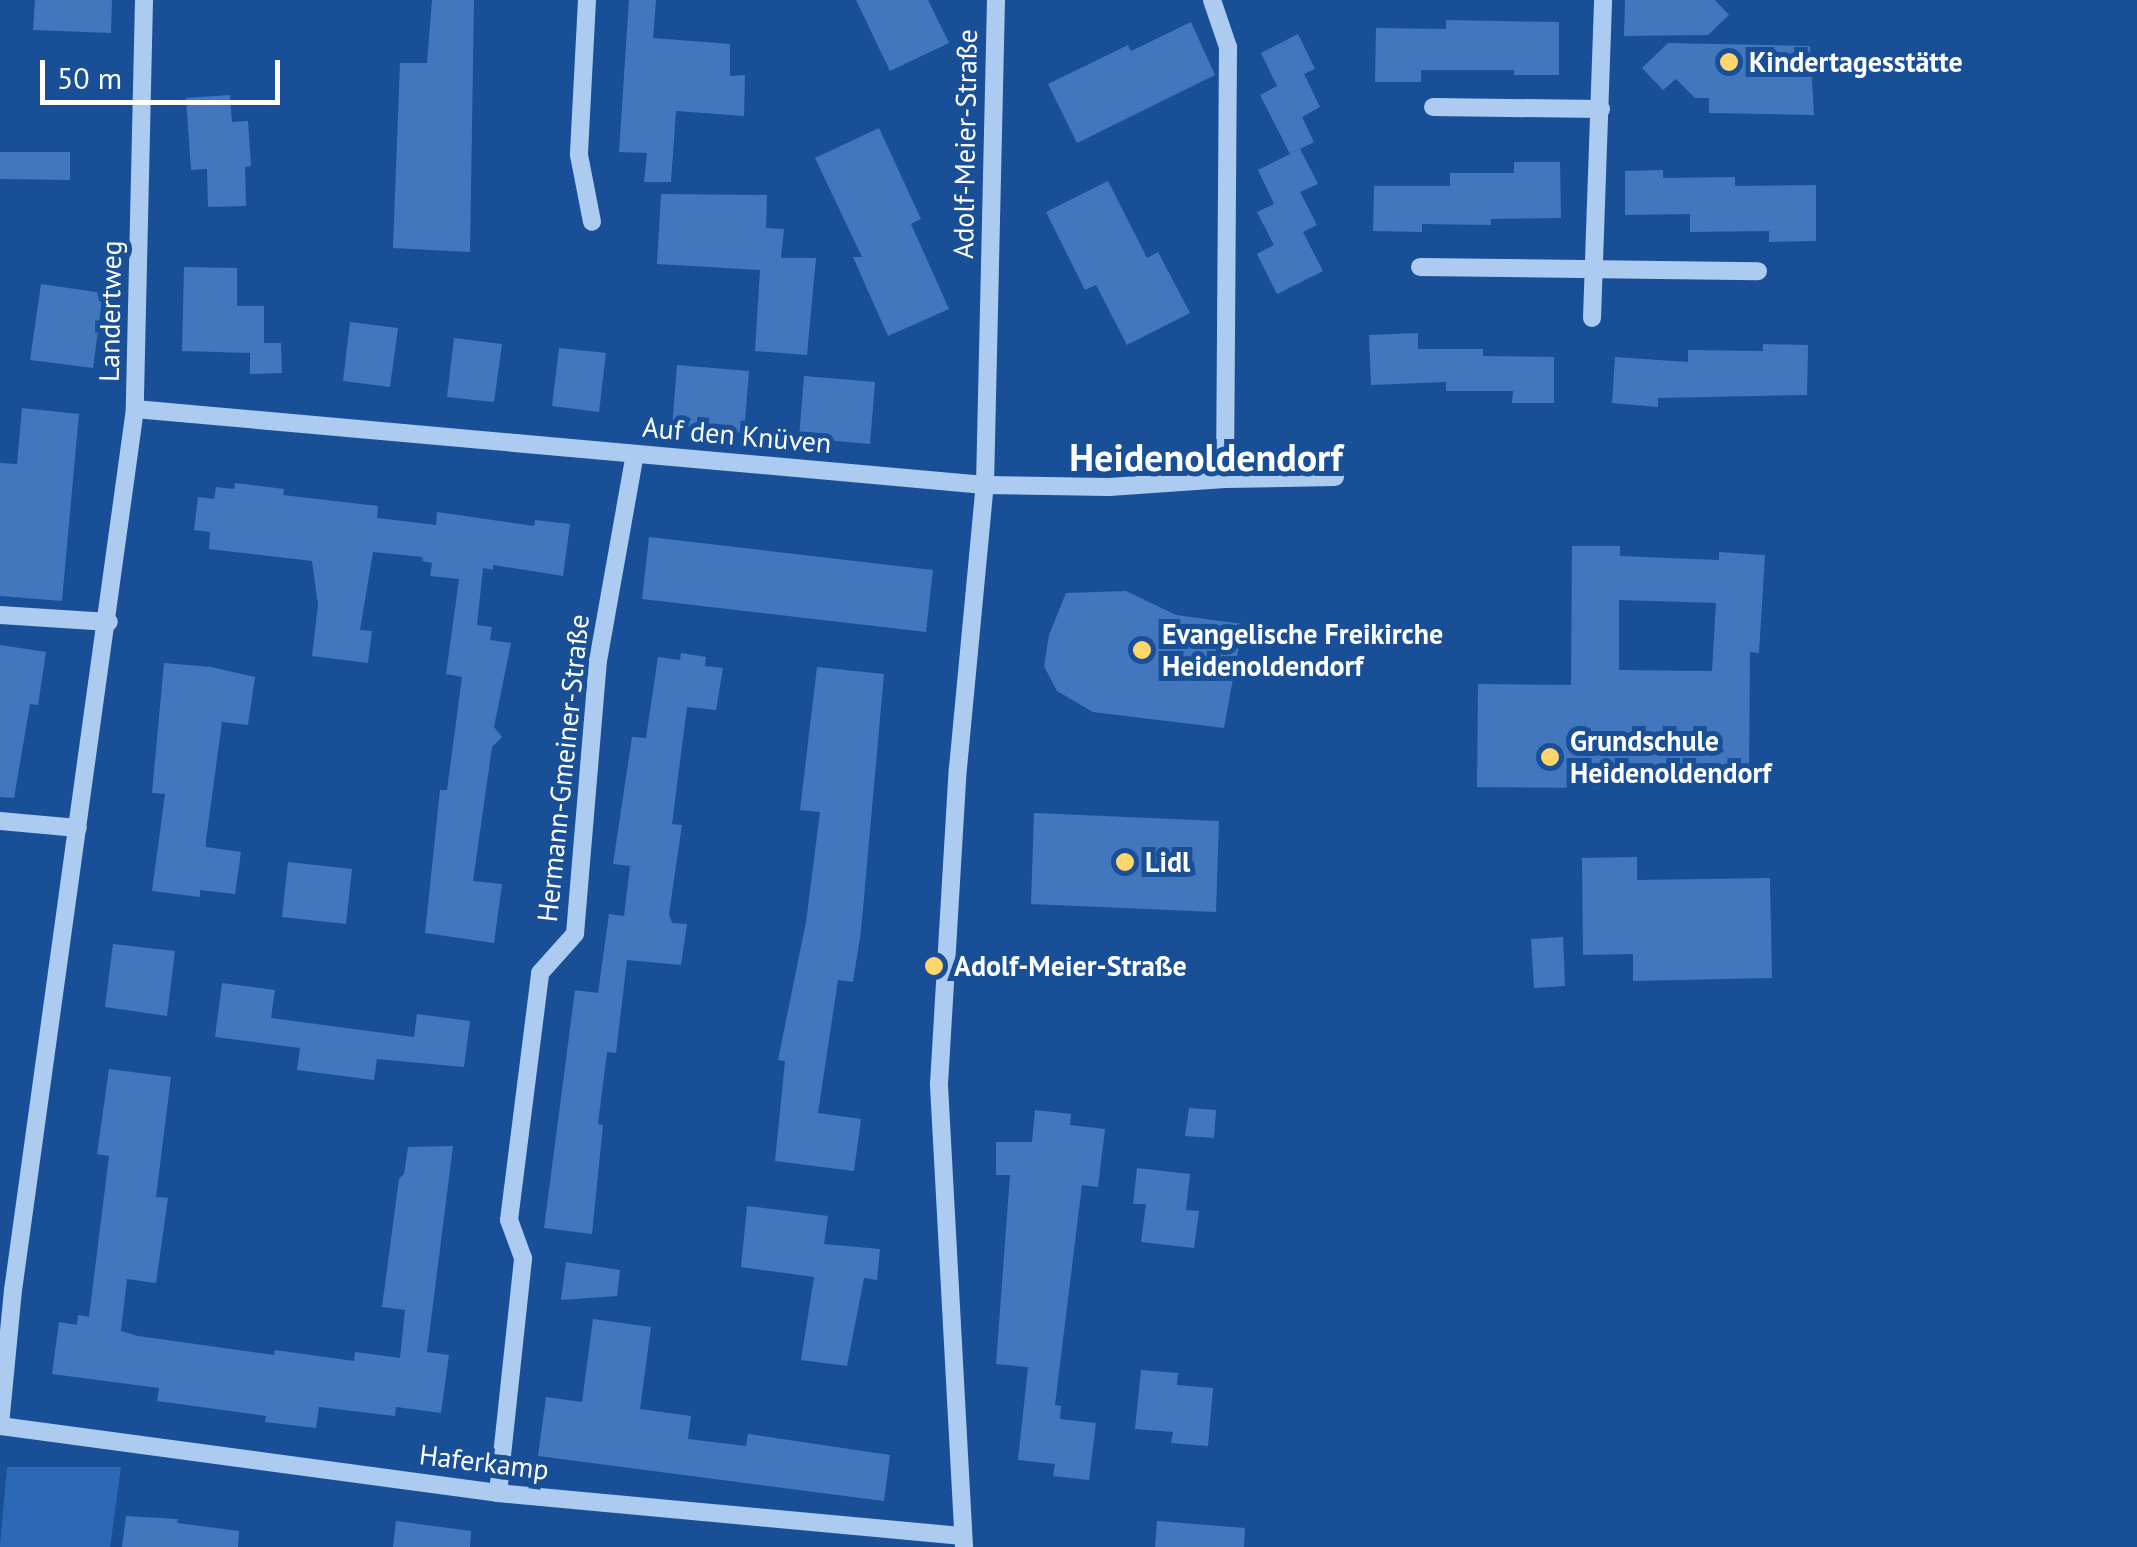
<!DOCTYPE html>
<html>
<head>
<meta charset="utf-8">
<style>
	body { margin:0 }
	#map { position:relative; width:2137px; height:1547px; overflow:hidden; background:#194f97; font-family:"PT Sans",sans-serif }
	div>[style] { position:absolute }
	.green>* { inset:0; background:#2d68b6 }
	.building>* { inset:0; background:#4277be }
	.minor>* { height:18px; margin:-9px; padding:0 9px; transform-origin:9px; border-radius:9px; background:#adcbf1 }
	.dots>* { width:28px; height:28px; translate:-50% -50%; box-sizing:border-box; border:5px solid #194f97; border-radius:50% }
	span { translate:-50% -50%; white-space:nowrap; text-align:center; line-height:1.15; -webkit-text-stroke:10px #194f97; paint-order:stroke }
	.poi-label { font-size:28px; color:#fff; font-weight:700 }
	.left { translate:0 -50%; text-align:left }
	.street-label { font-size:28px; color:#fff }
	.district-label { font-size:38px; color:#fff; font-weight:700 }
	.scale { position:absolute; left:40px; top:60px; width:240px; height:45px; box-sizing:border-box; border:5px solid #fff; border-top:0; padding-left:12px; font-size:30px; line-height:35px; white-space:nowrap; color:#fff; -webkit-text-stroke:8px #194f97; paint-order:stroke }
</style>
</head>
<body>
<div id="map">
	<div class="green">
		<div style="clip-path:polygon(7px 1467px,121px 1467px,110px 1547px,0 1547px)"></div>
	</div>
	<div class="building">
		<div style="clip-path:polygon(35px 0,112px 0,111px 33px,33px 30px)"></div>
		<div style="clip-path:polygon(432px 0,474px 0,470px 252px,393px 248px,400px 63px,427px 63px)"></div>
		<div style="clip-path:polygon(629px 0,656px 0,653px 38px,730px 44px,730px 76px,745px 75px,744px 116px,676px 111px,671px 182px,644px 182px,647px 153px,619px 152px)"></div>
		<div style="clip-path:polygon(856px 0,928px 0,949px 43px,890px 71px)"></div>
		<div style="clip-path:polygon(1625px 0,1715px 0,1729px 15px,1708px 35px,1624px 36px)"></div>
		<div style="clip-path:polygon(1446px 20px,1559px 22px,1559px 75px,1514px 75px,1514px 70px,1421px 70px,1421px 82px,1375px 82px,1376px 28px,1446px 29px)"></div>
		<div style="clip-path:polygon(1191px 22px,1215px 75px,1077px 143px,1048px 84px,1128px 45px,1131px 51px)"></div>
		<div style="clip-path:polygon(1298px 34px,1315px 69px,1304px 74px,1320px 107px,1302px 117px,1314px 142px,1290px 154px,1260px 95px,1277px 86px,1261px 53px)"></div>
		<div style="clip-path:polygon(1668px 43px,1810px 46px,1814px 115px,1709px 113px,1709px 98px,1695px 98px,1676px 79px,1663px 90px,1642px 68px)"></div>
		<div style="clip-path:polygon(230px 95px,232px 122px,248px 121px,251px 166px,245px 167px,246px 206px,208px 207px,207px 169px,191px 170px,186px 98px)"></div>
		<div style="clip-path:polygon(879px 128px,921px 219px,911px 224px,949px 309px,888px 336px,853px 257px,862px 257px,815px 158px)"></div>
		<div style="clip-path:polygon(1300px 149px,1318px 184px,1300px 192px,1317px 225px,1303px 232px,1323px 271px,1277px 294px,1257px 254px,1274px 245px,1257px 212px,1274px 204px,1258px 170px)"></div>
		<div style="clip-path:polygon(0 152px,70px 152px,70px 180px,0 179px)"></div>
		<div style="clip-path:polygon(1514px 162px,1560px 162px,1561px 218px,1491px 219px,1491px 225px,1422px 224px,1422px 232px,1373px 231px,1374px 186px,1450px 186px,1450px 173px,1514px 173px)"></div>
		<div style="clip-path:polygon(1663px 170px,1663px 178px,1735px 177px,1735px 186px,1816px 185px,1816px 241px,1769px 242px,1769px 231px,1690px 232px,1690px 214px,1625px 215px,1625px 171px)"></div>
		<div style="clip-path:polygon(1108px 181px,1147px 258px,1158px 252px,1190px 313px,1127px 345px,1096px 285px,1085px 290px,1046px 212px)"></div>
		<div style="clip-path:polygon(661px 194px,767px 195px,766px 228px,784px 229px,781px 258px,816px 258px,807px 355px,755px 351px,760px 270px,657px 264px)"></div>
		<div style="clip-path:polygon(184px 267px,237px 268px,237px 306px,264px 306px,264px 343px,281px 343px,282px 373px,250px 374px,250px 353px,182px 351px)"></div>
		<div style="clip-path:polygon(41px 284px,103px 293px,93px 368px,30px 360px)"></div>
		<div style="clip-path:polygon(350px 322px,398px 328px,390px 387px,343px 381px)"></div>
		<div style="clip-path:polygon(1418px 333px,1418px 349px,1483px 349px,1483px 356px,1554px 357px,1554px 403px,1512px 403px,1513px 391px,1446px 391px,1446px 382px,1371px 385px,1369px 335px)"></div>
		<div style="clip-path:polygon(454px 338px,502px 344px,494px 402px,447px 397px)"></div>
		<div style="clip-path:polygon(1763px 344px,1808px 345px,1807px 395px,1658px 398px,1658px 407px,1612px 403px,1615px 357px,1688px 362px,1688px 350px,1763px 351px)"></div>
		<div style="clip-path:polygon(559px 348px,606px 353px,599px 412px,552px 406px)"></div>
		<div style="clip-path:polygon(677px 365px,749px 371px,744px 433px,672px 427px)"></div>
		<div style="clip-path:polygon(804px 376px,875px 382px,870px 444px,799px 438px)"></div>
		<div style="clip-path:polygon(22px 408px,79px 414px,62px 601px,0 596px,0 463px,17px 464px)"></div>
		<div style="clip-path:polygon(235px 483px,284px 489px,283px 495px,378px 506px,377px 518px,403px 521px,436px 525px,437px 512px,534px 526px,535px 520px,570px 524px,563px 576px,493px 565px,493px 570px,483px 568px,477px 625px,492px 627px,490px 640px,511px 643px,494px 727px,502px 737px,492px 747px,473px 881px,502px 884px,494px 943px,425px 933px,440px 790px,447px 790px,462px 677px,446px 674px,459px 579px,430px 576px,432px 563px,422px 561px,423px 557px,373px 552px,360px 630px,372px 631px,368px 663px,312px 656px,318px 605px,312px 561px,209px 549px,210px 532px,194px 530px,198px 497px,214px 499px,216px 487px,234px 489px)"></div>
		<div style="clip-path:polygon(649px 537px,933px 570px,926px 632px,642px 599px)"></div>
		<div style="clip-path:polygon(evenodd,1572px 546px,1620px 546px,1620px 556px,1719px 560px,1719px 552px,1765px 555px,1759px 653px,1750px 652px,1749px 774px,1600px 772px,1600px 788px,1477px 787px,1478px 684px,1571px 685px,1572px 546px,1619px 600px,1716px 603px,1712px 671px,1619px 670px,1619px 600px)"></div>
		<div style="clip-path:polygon(1126px 591px,1176px 615px,1243px 624px,1224px 728px,1093px 712px,1057px 691px,1044px 666px,1049px 635px,1066px 593px)"></div>
		<div style="clip-path:polygon(0 645px,46px 652px,38px 705px,30px 704px,14px 798px,0 797px)"></div>
		<div style="clip-path:polygon(681px 653px,706px 657px,705px 666px,723px 668px,716px 710px,687px 707px,672px 824px,682px 825px,669px 914px,672px 923px,687px 924px,681px 965px,627px 960px,616px 1053px,607px 1052px,598px 1124px,603px 1125px,592px 1234px,544px 1228px,575px 990px,598px 993px,609px 914px,624px 916px,630px 866px,613px 864px,632px 737px,646px 738px,658px 657px,680px 660px)"></div>
		<div style="clip-path:polygon(164px 663px,211px 667px,255px 677px,248px 725px,222px 722px,206px 840px,206px 847px,241px 852px,235px 894px,200px 890px,200px 897px,152px 891px,165px 794px,152px 793px)"></div>
		<div style="clip-path:polygon(817px 667px,884px 674px,861px 931px,853px 982px,838px 980px,818px 1113px,861px 1119px,854px 1171px,775px 1161px,785px 1061px,778px 1060px,806px 922px,820px 812px,800px 810px)"></div>
		<div style="clip-path:polygon(1034px 813px,1219px 821px,1216px 912px,1031px 904px)"></div>
		<div style="clip-path:polygon(1637px 857px,1637px 880px,1770px 878px,1772px 978px,1633px 981px,1633px 954px,1583px 955px,1582px 858px)"></div>
		<div style="clip-path:polygon(288px 862px,352px 869px,346px 924px,282px 917px)"></div>
		<div style="clip-path:polygon(1563px 937px,1565px 986px,1534px 988px,1531px 939px)"></div>
		<div style="clip-path:polygon(113px 944px,175px 951px,167px 1016px,105px 1007px)"></div>
		<div style="clip-path:polygon(222px 983px,275px 990px,271px 1018px,414px 1037px,417px 1014px,470px 1021px,464px 1067px,377px 1059px,374px 1080px,297px 1070px,300px 1048px,215px 1037px)"></div>
		<div style="clip-path:polygon(109px 1069px,171px 1077px,156px 1197px,168px 1198px,156px 1283px,127px 1279px,121px 1331px,138px 1336px,274px 1355px,275px 1350px,354px 1361px,355px 1352px,400px 1358px,405px 1310px,382px 1307px,399px 1179px,404px 1174px,408px 1147px,453px 1146px,427px 1352px,449px 1355px,441px 1413px,396px 1407px,395px 1416px,319px 1407px,316px 1428px,265px 1422px,266px 1416px,157px 1401px,159px 1388px,52px 1374px,59px 1322px,77px 1325px,78px 1315px,89px 1317px,109px 1156px,97px 1154px)"></div>
		<div style="clip-path:polygon(1189px 1108px,1216px 1110px,1214px 1138px,1185px 1136px)"></div>
		<div style="clip-path:polygon(1035px 1110px,1071px 1114px,1070px 1125px,1105px 1129px,1098px 1187px,1082px 1185px,1055px 1405px,1061px 1406px,1060px 1419px,1096px 1423px,1089px 1480px,1053px 1476px,1055px 1464px,1018px 1460px,1028px 1367px,996px 1364px,1010px 1175px,996px 1175px,996px 1142px,1032px 1142px)"></div>
		<div style="clip-path:polygon(1137px 1168px,1190px 1174px,1186px 1210px,1199px 1211px,1194px 1248px,1141px 1242px,1146px 1204px,1133px 1204px)"></div>
		<div style="clip-path:polygon(747px 1206px,828px 1216px,824px 1244px,880px 1249px,877px 1280px,864px 1278px,847px 1366px,801px 1360px,814px 1277px,741px 1267px)"></div>
		<div style="clip-path:polygon(566px 1262px,620px 1270px,617px 1296px,561px 1300px)"></div>
		<div style="clip-path:polygon(593px 1319px,651px 1327px,640px 1409px,691px 1416px,688px 1439px,746px 1446px,748px 1434px,890px 1455px,884px 1501px,538px 1456px,546px 1397px,582px 1402px)"></div>
		<div style="clip-path:polygon(1141px 1370px,1178px 1373px,1177px 1385px,1213px 1388px,1208px 1446px,1171px 1443px,1173px 1432px,1135px 1429px)"></div>
		<div style="clip-path:polygon(126px 1516px,178px 1519px,177px 1523px,239px 1531px,238px 1547px,122px 1547px)"></div>
		<div style="clip-path:polygon(396px 1521px,471px 1531px,470px 1547px,393px 1547px)"></div>
		<div style="clip-path:polygon(1157px 1521px,1245px 1528px,1244px 1547px,1155px 1547px)"></div>
	</div>
	<div class="minor">
		<div style="left:144px;top:0;width:409px;rotate:91.3deg"></div>
		<div style="left:135px;top:409px;width:889px;rotate:97.88deg"></div>
		<div style="left:13px;top:1290px;width:137px;rotate:95.5deg"></div>
		<div style="left:0;top:1426px;width:502px;rotate:7.66deg"></div>
		<div style="left:498px;top:1493px;width:467px;rotate:5.3deg"></div>
		<div style="left:587px;top:0;width:155px;rotate:93deg"></div>
		<div style="left:579px;top:155px;width:68px;rotate:79deg"></div>
		<div style="left:1212px;top:0;width:50px;rotate:71.2deg"></div>
		<div style="left:1228px;top:47px;width:432px;rotate:90.4deg"></div>
		<div style="left:1433px;top:107px;width:168px;rotate:0.7deg"></div>
		<div style="left:1420px;top:267px;width:338px;rotate:0.7deg"></div>
		<div style="left:1592px;top:318px;width:318px;rotate:-88deg"></div>
		<div style="left:135px;top:409px;width:853px;rotate:5.11deg"></div>
		<div style="left:985px;top:485px;width:124px;rotate:0.9deg"></div>
		<div style="left:1109px;top:487px;width:116px;rotate:-3.9deg"></div>
		<div style="left:1225px;top:479px;width:110px;rotate:-1deg"></div>
		<div style="left:0;top:615px;width:109px;rotate:3.7deg"></div>
		<div style="left:0;top:821px;width:78px;rotate:5.1deg"></div>
		<div style="left:498px;top:1493px;width:236px;rotate:-83.9deg"></div>
		<div style="left:523px;top:1258px;width:40px;rotate:-110.2deg"></div>
		<div style="left:509px;top:1220px;width:249px;rotate:-82.8deg"></div>
		<div style="left:540px;top:973px;width:52px;rotate:-48.1deg"></div>
		<div style="left:575px;top:934px;width:274px;rotate:-85.2deg"></div>
		<div style="left:598px;top:661px;width:210px;rotate:-79.9deg"></div>
		<div style="left:964px;top:1547px;width:464px;rotate:-93.1deg"></div>
		<div style="left:939px;top:1084px;width:317px;rotate:-86.6deg"></div>
		<div style="left:958px;top:768px;width:284px;rotate:-84.6deg"></div>
		<div style="left:985px;top:485px;width:485px;rotate:-88.7deg"></div>
	</div>
	<div class="dots">
		<div style="left:1729px;top:62px;background:#ffd66c"></div>
		<div style="left:1142px;top:650px;background:#ffd66c"></div>
		<div style="left:1550px;top:757px;background:#ffd66c"></div>
		<div style="left:1125px;top:862px;background:#ffd66c"></div>
		<div style="left:934px;top:966px;background:#ffd66c"></div>
	</div>
	<div class="poi-label">
		<span class="left" style="left:1749px;top:62px">Kindertagesstätte</span>
		<span class="left" style="left:1162px;top:650px">Evangelische Freikirche<br>Heidenoldendorf</span>
		<span class="left" style="left:1570px;top:757px">Grundschule<br>Heidenoldendorf</span>
		<span class="left" style="left:1145px;top:862px">Lidl</span>
		<span class="left" style="left:954px;top:966px">Adolf-Meier-Straße</span>
	</div>
	<div class="street-label">
		<span style="left:965px;top:144px;rotate:-89deg">Adolf-Meier-Straße</span>
		<span style="left:110px;top:311px;rotate:-89deg">Landertweg</span>
		<span style="left:737px;top:435px;rotate:5deg">Auf den Knüven</span>
		<span style="left:563px;top:768px;rotate:-84deg">Hermann-Gmeiner-Straße</span>
		<span style="left:484px;top:1462px;rotate:7deg">Haferkamp</span>
	</div>
	<div class="district-label">
		<span style="left:1206px;top:457px">Heidenoldendorf</span>
	</div>
	<div class="scale">50 m</div>
</div>
</body>
</html>
